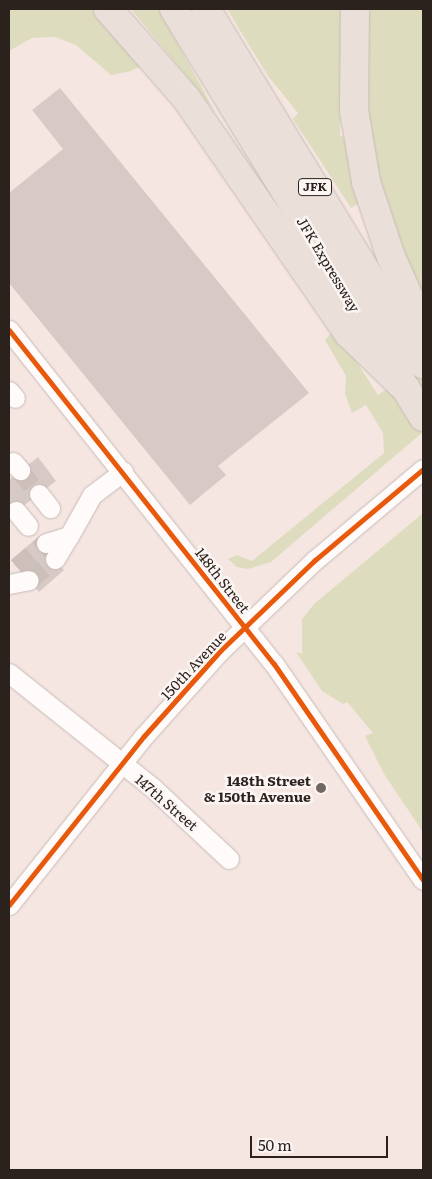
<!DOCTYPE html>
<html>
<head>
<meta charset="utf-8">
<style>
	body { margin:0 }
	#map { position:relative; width:432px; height:1179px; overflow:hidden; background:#f6e6e1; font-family:Literata,serif }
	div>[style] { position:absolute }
	.green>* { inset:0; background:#dedcbe }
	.building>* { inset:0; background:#d7cac6 }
	.minor-tunnel>* { height:19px; margin-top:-9.5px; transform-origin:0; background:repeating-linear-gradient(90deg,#cdbfba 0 19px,transparent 0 28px) }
	.roads { filter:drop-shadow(0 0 1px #c7bbb7) drop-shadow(0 0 1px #c7bbb7) }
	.minor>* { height:19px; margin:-9.5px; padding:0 9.5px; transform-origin:9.5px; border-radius:9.5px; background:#fefbfa }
	.highway>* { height:28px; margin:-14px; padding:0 14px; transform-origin:14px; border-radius:14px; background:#eae0d9 }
	.cycleway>* { height:5px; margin:-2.5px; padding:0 2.5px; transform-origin:2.5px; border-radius:2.5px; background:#e8590c }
	.dots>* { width:14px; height:14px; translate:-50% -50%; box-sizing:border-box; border:2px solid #fbf5f3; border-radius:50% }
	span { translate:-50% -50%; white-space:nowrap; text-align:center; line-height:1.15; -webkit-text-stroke:5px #fbf5f3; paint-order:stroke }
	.shield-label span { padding:1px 4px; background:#fbf5f3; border:1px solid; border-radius:4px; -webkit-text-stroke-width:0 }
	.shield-label { font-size:12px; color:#2b211d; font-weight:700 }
	.street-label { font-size:14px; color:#2b211d }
	.poi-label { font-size:14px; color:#2b211d; font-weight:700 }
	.right { translate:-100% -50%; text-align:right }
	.frame { position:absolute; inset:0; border:10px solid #2b211d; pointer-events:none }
	.scale { position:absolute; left:250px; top:1136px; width:138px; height:22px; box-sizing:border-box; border:2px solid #2b211d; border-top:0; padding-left:6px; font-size:15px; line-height:18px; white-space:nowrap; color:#2b211d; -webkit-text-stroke:4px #fbf5f3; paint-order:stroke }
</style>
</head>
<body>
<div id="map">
	<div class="green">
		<div style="clip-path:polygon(9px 9px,103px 9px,147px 63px,131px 71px,111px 75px,76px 45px,55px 37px,32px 38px,9px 51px)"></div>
		<div style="clip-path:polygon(131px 9px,159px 9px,215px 112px,183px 72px)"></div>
		<div style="clip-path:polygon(227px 9px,343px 9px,340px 136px,347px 138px,361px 202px,351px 208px,293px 119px,298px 113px,268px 76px)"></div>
		<div style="clip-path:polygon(370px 9px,423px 9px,423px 296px,407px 262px,381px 185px,369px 118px,366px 36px)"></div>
		<div style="clip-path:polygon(335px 328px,378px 395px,423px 363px,423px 432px,271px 562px,248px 569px,237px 567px,228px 559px,237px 555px,252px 561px,384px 453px,383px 433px,366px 405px,352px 413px,345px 394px,346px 376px,325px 340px)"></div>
		<div style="clip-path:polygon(423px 513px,423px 832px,384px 774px,365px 736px,373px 733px,347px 702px,343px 704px,322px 691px,296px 652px,302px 654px,302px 619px,314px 604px)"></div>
	</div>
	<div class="building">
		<div style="clip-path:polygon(60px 88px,309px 393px,218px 466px,226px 475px,190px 505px,9px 283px,9px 193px,63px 149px,32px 110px)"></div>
		<div style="clip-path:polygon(38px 457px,56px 481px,9px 517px,9px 480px)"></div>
		<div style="clip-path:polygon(37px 538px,64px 570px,39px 592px,11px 560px)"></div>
	</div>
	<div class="minor-tunnel">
		<div style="left:20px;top:470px;width:31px;rotate:52deg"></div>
		<div style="left:17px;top:567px;width:38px;rotate:-40deg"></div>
		<div style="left:29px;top:580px;width:33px;rotate:-39deg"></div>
	</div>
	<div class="roads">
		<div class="minor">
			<div style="left:9px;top:330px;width:426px;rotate:51.6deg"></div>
			<div style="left:274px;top:664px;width:262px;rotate:55.4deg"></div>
			<div style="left:9px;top:391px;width:9px;rotate:49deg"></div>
			<div style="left:13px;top:462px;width:11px;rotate:49deg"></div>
			<div style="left:39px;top:494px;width:18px;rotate:52deg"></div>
			<div style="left:16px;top:511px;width:19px;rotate:51deg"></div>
			<div style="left:46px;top:543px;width:24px;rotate:-17deg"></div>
			<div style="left:69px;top:536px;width:47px;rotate:-60.7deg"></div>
			<div style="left:92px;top:495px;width:39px;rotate:-37deg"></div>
			<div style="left:55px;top:559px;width:27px;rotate:-59deg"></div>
			<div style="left:9px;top:584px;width:20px;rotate:-11deg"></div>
			<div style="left:9px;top:673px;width:184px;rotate:38.6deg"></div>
			<div style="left:153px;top:788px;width:104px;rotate:43.1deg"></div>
			<div style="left:9px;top:905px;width:216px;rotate:-51.4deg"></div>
			<div style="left:144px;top:736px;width:115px;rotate:-48.2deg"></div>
			<div style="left:221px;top:650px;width:130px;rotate:-43.8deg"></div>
			<div style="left:315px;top:560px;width:141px;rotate:-40.1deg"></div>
		</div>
		<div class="highway">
			<div style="left:108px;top:9px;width:118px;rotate:48.8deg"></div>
			<div style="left:186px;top:98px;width:287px;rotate:55.4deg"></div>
			<div style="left:349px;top:334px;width:79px;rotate:44deg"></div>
			<div style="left:174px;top:9px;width:478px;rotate:58.6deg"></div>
			<div style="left:206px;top:9px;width:416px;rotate:58.6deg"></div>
			<div style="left:355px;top:9px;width:101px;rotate:90.6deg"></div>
			<div style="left:354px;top:110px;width:73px;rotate:80.5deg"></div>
			<div style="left:366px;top:182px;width:79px;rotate:71.6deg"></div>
			<div style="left:391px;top:257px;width:78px;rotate:65.7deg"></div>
		</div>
	</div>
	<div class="cycleway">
		<div style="left:9px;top:330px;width:426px;rotate:51.6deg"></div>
		<div style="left:274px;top:664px;width:262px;rotate:55.4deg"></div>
		<div style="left:9px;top:905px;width:216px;rotate:-51.4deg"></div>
		<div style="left:144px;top:736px;width:115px;rotate:-48.2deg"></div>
		<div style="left:221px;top:650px;width:130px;rotate:-43.8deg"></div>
		<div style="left:315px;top:560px;width:141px;rotate:-40.1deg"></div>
	</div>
	<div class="dots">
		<div style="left:321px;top:788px;background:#726662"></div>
	</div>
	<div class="shield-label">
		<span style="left:315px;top:187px">JFK</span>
	</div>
	<div class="street-label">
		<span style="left:329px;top:264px;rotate:59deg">JFK Expressway</span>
		<span style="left:223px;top:580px;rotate:52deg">148th Street</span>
		<span style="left:193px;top:665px;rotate:-47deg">150th Avenue</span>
		<span style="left:167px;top:802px;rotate:41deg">147th Street</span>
	</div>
	<div class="poi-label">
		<span class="right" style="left:311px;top:788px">148th Street<br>&amp; 150th Avenue</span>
	</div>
	<div class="frame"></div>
	<div class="scale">50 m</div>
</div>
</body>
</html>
